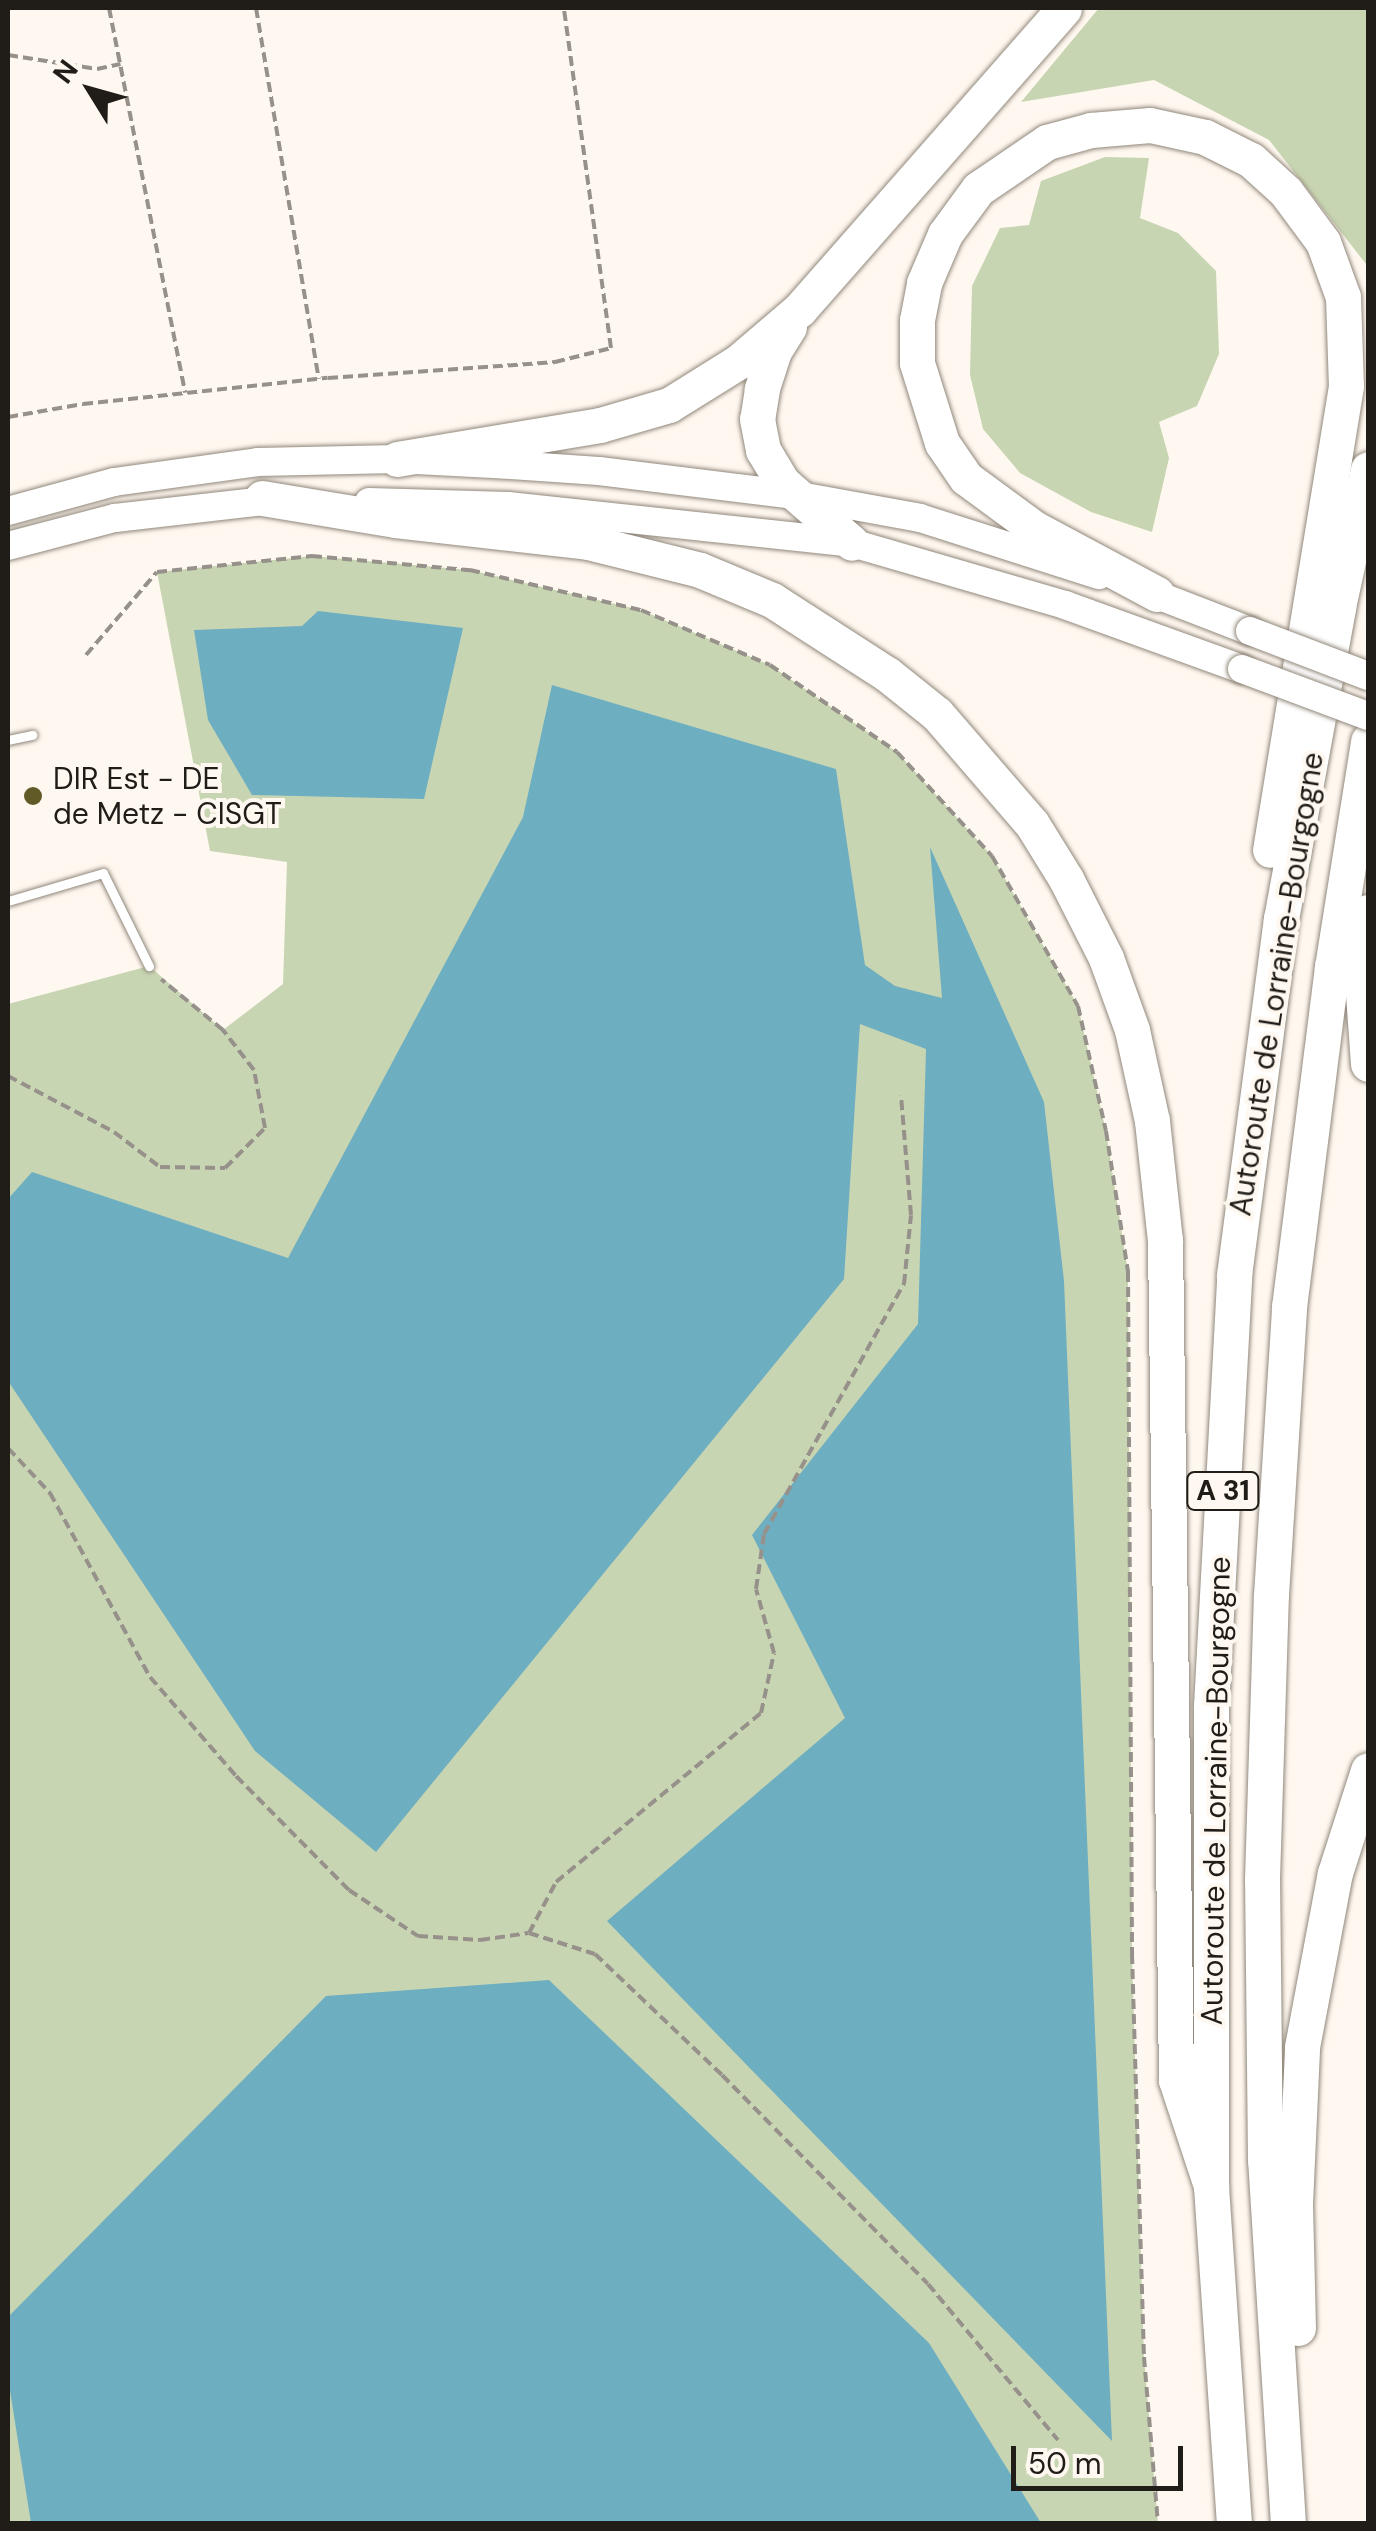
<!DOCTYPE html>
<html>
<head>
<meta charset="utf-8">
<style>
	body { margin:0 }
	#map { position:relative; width:1376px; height:2531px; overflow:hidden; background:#fff8f0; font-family:"DM Sans",sans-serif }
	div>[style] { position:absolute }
	.green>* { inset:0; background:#c8d5b2 }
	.water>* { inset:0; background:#6eaec1 }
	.path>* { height:4px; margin-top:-2px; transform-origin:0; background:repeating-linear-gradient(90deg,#96918a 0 10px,transparent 0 15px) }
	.roads { filter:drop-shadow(0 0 2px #91887b) drop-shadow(0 0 2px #91887b) }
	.lane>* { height:9px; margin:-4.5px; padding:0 4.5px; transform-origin:4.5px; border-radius:4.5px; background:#fff }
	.secondary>* { height:28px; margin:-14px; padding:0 14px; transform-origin:14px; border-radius:14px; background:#fff }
	.highway>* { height:35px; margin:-17.5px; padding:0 17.5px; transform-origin:17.5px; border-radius:17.5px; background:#fff }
	.bridges { filter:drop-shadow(0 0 2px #91887b) drop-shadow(0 0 2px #91887b) }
	.secondary-bridge>* { height:28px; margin:-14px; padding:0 14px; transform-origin:14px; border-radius:14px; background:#fff }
	.dots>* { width:28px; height:28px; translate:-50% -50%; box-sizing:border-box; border:5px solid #fff8f0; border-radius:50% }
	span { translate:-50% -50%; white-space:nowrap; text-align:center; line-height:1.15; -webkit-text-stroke:8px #fff8f0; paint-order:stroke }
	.shield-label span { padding:2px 8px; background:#fff8f0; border:2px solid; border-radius:8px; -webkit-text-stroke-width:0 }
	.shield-label { font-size:28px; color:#201c17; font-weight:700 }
	.poi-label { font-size:30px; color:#201c17 }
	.left { translate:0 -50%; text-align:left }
	.street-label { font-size:30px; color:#201c17 }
	.frame { position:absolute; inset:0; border:10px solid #201c17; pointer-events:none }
	.north { position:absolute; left:40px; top:40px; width:100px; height:100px; -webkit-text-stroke:8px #fff8f0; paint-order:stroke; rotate:307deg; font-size:28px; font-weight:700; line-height:40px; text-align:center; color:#201c17 }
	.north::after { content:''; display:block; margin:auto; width:35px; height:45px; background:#201c17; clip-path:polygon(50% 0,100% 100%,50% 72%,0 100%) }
	.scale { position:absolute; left:1011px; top:2446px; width:172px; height:45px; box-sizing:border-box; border:5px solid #201c17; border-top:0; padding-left:12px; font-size:30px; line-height:35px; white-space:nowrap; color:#201c17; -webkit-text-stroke:8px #fff8f0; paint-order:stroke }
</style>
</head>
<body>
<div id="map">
	<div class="green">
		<div style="clip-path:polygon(1099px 8px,1368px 8px,1366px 264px,1269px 140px,1154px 80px,1021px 102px)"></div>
		<div style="clip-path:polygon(1105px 157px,1149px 158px,1140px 218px,1178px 233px,1216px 271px,1219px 354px,1197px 406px,1159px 422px,1169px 458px,1152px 532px,1091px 512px,1020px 473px,983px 429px,970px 375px,972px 286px,1000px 228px,1029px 225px,1041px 181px)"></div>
		<div style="clip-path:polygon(312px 556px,470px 570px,641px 610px,770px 665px,897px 752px,992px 856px,1078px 1006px,1106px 1131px,1128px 1272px,1132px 1954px,1144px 2357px,1158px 2523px,8px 2524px,8px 1004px,149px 966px,223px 1030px,283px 984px,287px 862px,210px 851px,157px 572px)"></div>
	</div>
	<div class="water">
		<div style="clip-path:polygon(318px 611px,463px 628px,424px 799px,252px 795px,208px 720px,194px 630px,302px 626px)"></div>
		<div style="clip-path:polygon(552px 685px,836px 769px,865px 965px,895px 986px,942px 998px,930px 847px,1044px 1102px,1064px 1281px,1112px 2441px,607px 1921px,845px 1718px,752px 1535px,918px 1324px,926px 1049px,860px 1024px,844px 1279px,376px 1852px,255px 1751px,8px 1381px,8px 1199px,32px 1172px,288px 1258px,523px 817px)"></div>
		<div style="clip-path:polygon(549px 1980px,929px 2343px,1041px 2523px,31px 2523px,8px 2378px,8px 2317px,326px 1996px)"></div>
	</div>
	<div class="path">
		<div style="left:109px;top:8px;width:392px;rotate:78.8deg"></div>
		<div style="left:256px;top:8px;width:376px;rotate:80.4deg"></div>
		<div style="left:8px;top:55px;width:90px;rotate:8.9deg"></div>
		<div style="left:97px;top:69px;width:24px;rotate:-12deg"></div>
		<div style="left:8px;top:417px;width:76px;rotate:-9.8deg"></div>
		<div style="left:83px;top:404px;width:246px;rotate:-6.1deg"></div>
		<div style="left:328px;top:378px;width:228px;rotate:-4deg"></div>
		<div style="left:555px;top:362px;width:58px;rotate:-14deg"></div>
		<div style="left:611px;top:348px;width:343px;rotate:-97.9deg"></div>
		<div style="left:86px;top:655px;width:109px;rotate:-49.5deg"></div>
		<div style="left:157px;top:572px;width:156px;rotate:-5.9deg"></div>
		<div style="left:312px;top:556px;width:159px;rotate:5.1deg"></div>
		<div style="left:470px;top:570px;width:176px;rotate:13.2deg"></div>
		<div style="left:641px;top:610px;width:140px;rotate:23.1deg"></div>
		<div style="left:770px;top:665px;width:154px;rotate:34.4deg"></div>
		<div style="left:897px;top:752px;width:141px;rotate:47.6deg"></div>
		<div style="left:992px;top:856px;width:173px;rotate:60.2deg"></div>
		<div style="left:1078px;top:1006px;width:128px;rotate:77.4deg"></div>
		<div style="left:1106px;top:1131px;width:143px;rotate:81.1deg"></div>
		<div style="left:1128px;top:1272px;width:682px;rotate:89.66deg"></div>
		<div style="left:1132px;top:1954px;width:403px;rotate:88.3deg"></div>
		<div style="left:1144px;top:2357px;width:168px;rotate:85.2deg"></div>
		<div style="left:8px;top:1076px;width:120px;rotate:27.8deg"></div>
		<div style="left:114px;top:1132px;width:58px;rotate:37.3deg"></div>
		<div style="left:160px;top:1167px;width:65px;rotate:0.9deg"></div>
		<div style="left:225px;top:1168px;width:57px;rotate:-45deg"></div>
		<div style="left:265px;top:1128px;width:59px;rotate:-100.7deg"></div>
		<div style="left:254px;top:1070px;width:51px;rotate:-127.8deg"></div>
		<div style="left:223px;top:1030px;width:80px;rotate:-140.6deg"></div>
		<div style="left:8px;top:1448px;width:62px;rotate:47deg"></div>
		<div style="left:50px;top:1493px;width:209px;rotate:61.5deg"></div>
		<div style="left:150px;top:1677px;width:131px;rotate:49deg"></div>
		<div style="left:236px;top:1776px;width:161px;rotate:45.3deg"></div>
		<div style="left:349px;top:1890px;width:83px;rotate:33.7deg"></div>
		<div style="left:418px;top:1936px;width:62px;rotate:3.7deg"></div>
		<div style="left:480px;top:1940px;width:49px;rotate:-8.1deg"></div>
		<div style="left:529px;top:1933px;width:69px;rotate:17.7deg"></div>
		<div style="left:595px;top:1954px;width:175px;rotate:43.6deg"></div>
		<div style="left:722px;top:2075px;width:293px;rotate:45.4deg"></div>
		<div style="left:928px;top:2284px;width:203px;rotate:50.2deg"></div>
		<div style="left:529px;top:1933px;width:58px;rotate:-62.1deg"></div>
		<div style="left:556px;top:1882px;width:266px;rotate:-39.5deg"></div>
		<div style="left:761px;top:1713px;width:61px;rotate:-77.8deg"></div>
		<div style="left:774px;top:1653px;width:66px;rotate:-105.7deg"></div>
		<div style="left:756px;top:1589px;width:56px;rotate:-81.7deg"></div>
		<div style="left:764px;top:1534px;width:287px;rotate:-60.8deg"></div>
		<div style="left:904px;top:1284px;width:69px;rotate:-84.2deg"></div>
		<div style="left:911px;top:1215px;width:120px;rotate:-94.8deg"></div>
	</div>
	<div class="roads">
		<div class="lane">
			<div style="left:8px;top:740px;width:25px;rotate:-12deg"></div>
			<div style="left:8px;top:901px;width:99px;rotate:-16.4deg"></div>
			<div style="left:103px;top:873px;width:104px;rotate:63.7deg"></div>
		</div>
		<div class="secondary">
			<div style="left:369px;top:502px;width:139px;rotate:1.6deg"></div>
			<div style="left:508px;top:506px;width:346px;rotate:6.1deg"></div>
			<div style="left:852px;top:543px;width:222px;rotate:16.2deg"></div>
			<div style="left:1065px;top:605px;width:188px;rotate:19.9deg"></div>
			<div style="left:8px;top:511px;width:110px;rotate:-15.3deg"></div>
			<div style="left:114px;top:482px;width:145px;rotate:-7.9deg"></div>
			<div style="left:258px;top:462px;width:139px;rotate:-1.2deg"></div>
			<div style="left:397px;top:459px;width:114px;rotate:3deg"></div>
			<div style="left:511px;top:465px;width:88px;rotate:3.9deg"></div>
			<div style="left:599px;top:471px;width:196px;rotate:7deg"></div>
			<div style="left:794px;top:495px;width:128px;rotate:10.3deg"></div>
			<div style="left:920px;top:518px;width:188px;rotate:17.7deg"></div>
			<div style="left:8px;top:546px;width:111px;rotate:-14.7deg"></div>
			<div style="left:115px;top:518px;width:167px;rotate:-6.5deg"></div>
			<div style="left:1139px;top:588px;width:119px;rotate:21.2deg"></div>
		</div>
		<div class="highway">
			<div style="left:789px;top:327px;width:28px;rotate:122deg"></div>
			<div style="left:774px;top:351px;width:40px;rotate:108deg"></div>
			<div style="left:762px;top:389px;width:30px;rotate:99deg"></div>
			<div style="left:757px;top:419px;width:32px;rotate:79deg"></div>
			<div style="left:763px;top:450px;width:39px;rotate:59deg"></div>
			<div style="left:783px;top:483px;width:91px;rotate:41deg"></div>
			<div style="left:397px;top:459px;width:206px;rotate:-9.5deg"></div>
			<div style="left:600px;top:425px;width:72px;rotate:-16.2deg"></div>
			<div style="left:669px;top:405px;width:81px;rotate:-31.9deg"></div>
			<div style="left:738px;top:362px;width:82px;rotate:-40.5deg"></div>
			<div style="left:800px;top:309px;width:400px;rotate:-48.7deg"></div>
			<div style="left:262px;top:498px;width:135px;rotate:9.4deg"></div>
			<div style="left:395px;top:520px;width:194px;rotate:6.5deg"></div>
			<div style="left:588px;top:542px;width:115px;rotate:14deg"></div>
			<div style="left:700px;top:570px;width:78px;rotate:22.6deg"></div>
			<div style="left:772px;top:600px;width:137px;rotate:32.8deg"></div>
			<div style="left:887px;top:674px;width:64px;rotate:38.7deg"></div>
			<div style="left:937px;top:714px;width:145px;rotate:49.2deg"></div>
			<div style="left:1032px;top:824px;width:65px;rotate:58.3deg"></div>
			<div style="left:1066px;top:879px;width:89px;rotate:63.1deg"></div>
			<div style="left:1106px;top:958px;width:77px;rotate:70.1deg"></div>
			<div style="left:1132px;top:1030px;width:93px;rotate:77.6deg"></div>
			<div style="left:1152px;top:1121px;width:120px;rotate:83.8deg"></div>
			<div style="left:1165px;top:1240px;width:840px;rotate:89.25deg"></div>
			<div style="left:1176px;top:2080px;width:112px;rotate:71.7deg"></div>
			<div style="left:1157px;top:594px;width:140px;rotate:-151.8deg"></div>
			<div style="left:1034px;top:528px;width:84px;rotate:-143.7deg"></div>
			<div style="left:966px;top:478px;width:42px;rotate:-124.4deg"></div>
			<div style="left:942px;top:443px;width:84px;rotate:-107.4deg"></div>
			<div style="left:917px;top:363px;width:43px;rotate:-90deg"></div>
			<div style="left:917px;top:320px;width:38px;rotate:-79deg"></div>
			<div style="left:924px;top:283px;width:53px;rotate:-66.8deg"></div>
			<div style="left:945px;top:234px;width:56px;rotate:-53.7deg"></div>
			<div style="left:978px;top:189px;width:83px;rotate:-34.3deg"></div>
			<div style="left:1047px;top:142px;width:46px;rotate:-15.3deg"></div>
			<div style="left:1091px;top:130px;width:59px;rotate:-4.8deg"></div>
			<div style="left:1150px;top:125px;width:56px;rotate:12.3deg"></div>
			<div style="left:1205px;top:137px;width:51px;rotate:26.6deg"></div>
			<div style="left:1251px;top:160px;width:47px;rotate:42.4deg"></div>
			<div style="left:1286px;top:192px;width:62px;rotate:53.5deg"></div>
			<div style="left:1323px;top:242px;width:59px;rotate:70deg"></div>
			<div style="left:1343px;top:297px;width:89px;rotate:88.1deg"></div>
			<div style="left:1346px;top:386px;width:470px;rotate:99.3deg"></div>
			<div style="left:1368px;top:912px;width:68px;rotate:95deg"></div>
			<div style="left:1362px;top:980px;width:84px;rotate:85.9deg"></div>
			<div style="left:1298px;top:2328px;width:124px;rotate:-91.4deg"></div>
			<div style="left:1295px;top:2204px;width:157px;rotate:-87.4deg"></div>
			<div style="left:1302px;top:2047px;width:177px;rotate:-79.3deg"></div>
			<div style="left:1335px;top:1873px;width:108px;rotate:-72.2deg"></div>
			<div style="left:1234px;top:2524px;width:339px;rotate:-93.9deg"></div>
			<div style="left:1211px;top:2186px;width:480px;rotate:-90deg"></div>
			<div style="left:1211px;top:1706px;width:432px;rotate:-86.9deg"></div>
			<div style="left:1234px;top:1275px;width:359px;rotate:-82.5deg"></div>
			<div style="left:1281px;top:919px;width:317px;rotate:-79.6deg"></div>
			<div style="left:1338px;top:607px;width:141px;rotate:-77.7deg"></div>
			<div style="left:1288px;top:2524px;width:365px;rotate:-93.6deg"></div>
			<div style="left:1265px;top:2160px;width:281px;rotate:-90.6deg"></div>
			<div style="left:1262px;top:1879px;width:284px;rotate:-88.2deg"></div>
			<div style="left:1271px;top:1595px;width:289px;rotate:-86.4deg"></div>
			<div style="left:1289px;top:1307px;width:343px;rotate:-82.8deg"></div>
			<div style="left:1332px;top:967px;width:229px;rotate:-80.9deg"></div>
		</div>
	</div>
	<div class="bridges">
		<div class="secondary-bridge">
			<div style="left:1250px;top:631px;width:126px;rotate:20.9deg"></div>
			<div style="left:1242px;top:669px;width:134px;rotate:20.5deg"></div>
		</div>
	</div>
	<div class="dots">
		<div style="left:33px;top:796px;background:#615a26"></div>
	</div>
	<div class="shield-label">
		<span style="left:1223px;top:1491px">A 31</span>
	</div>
	<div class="poi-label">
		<span class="left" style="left:53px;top:796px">DIR Est - DE<br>de Metz - CISGT</span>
	</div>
	<div class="street-label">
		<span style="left:1277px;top:984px;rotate:-81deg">Autoroute de Lorraine-Bourgogne</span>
		<span style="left:1216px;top:1791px;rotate:-89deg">Autoroute de Lorraine-Bourgogne</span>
	</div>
	<div class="frame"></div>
	<div class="north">N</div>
	<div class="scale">50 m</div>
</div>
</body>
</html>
